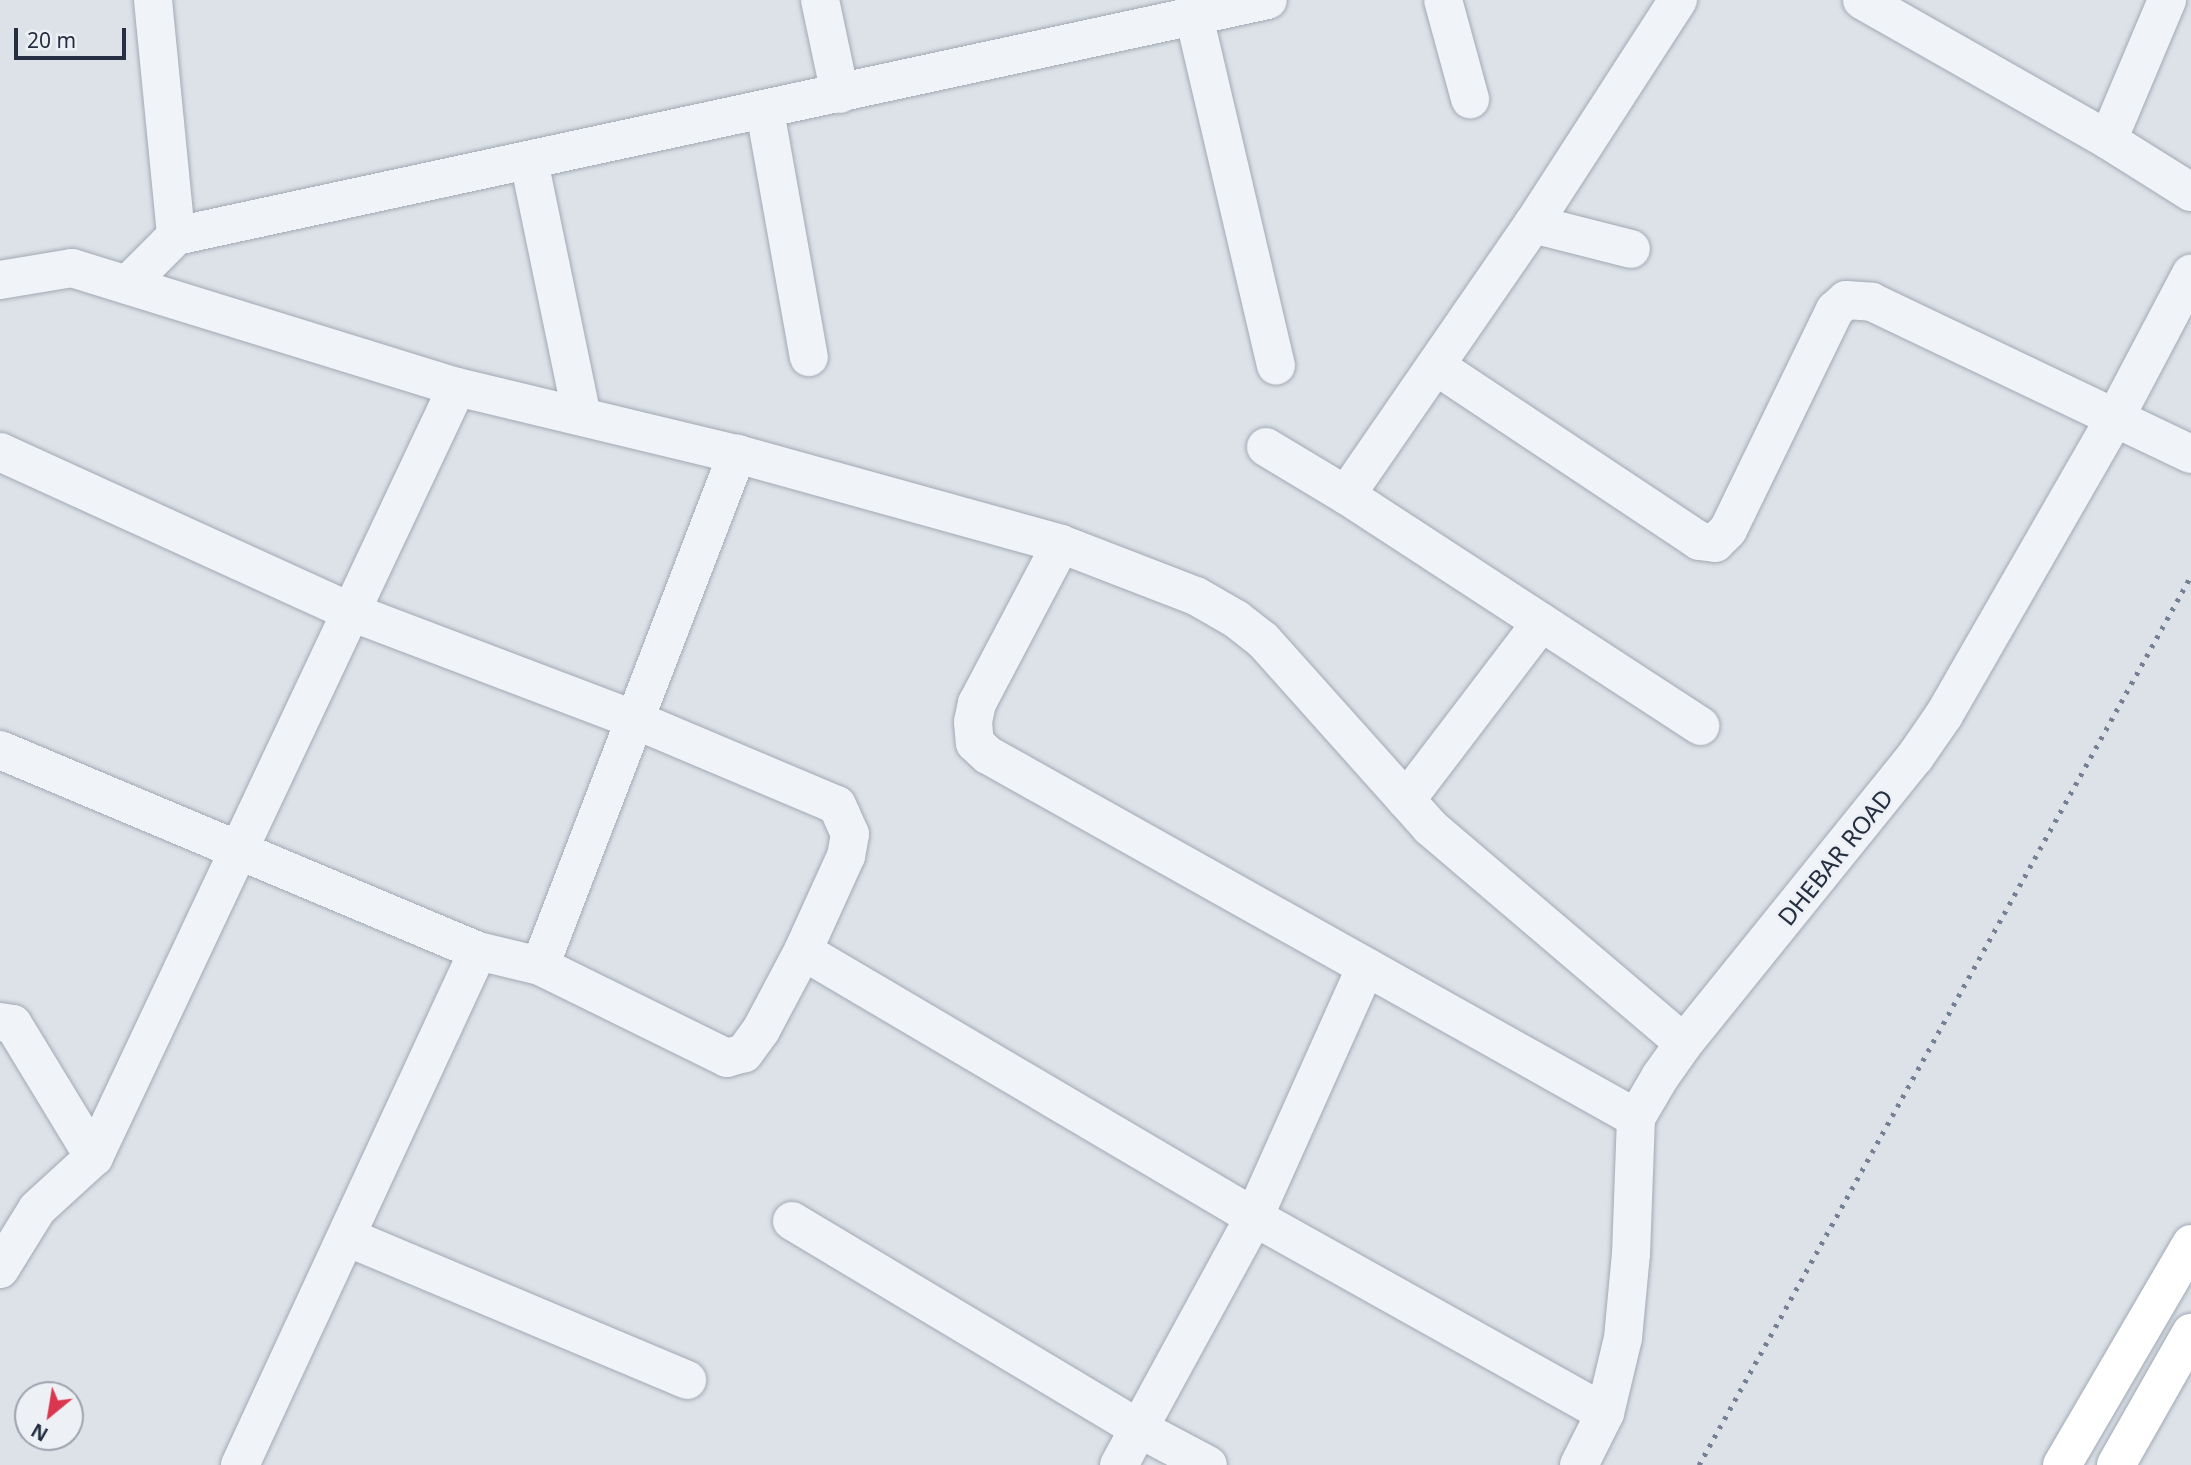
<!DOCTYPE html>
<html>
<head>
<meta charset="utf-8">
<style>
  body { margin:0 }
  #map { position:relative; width:2191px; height:1465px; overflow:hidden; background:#dde2e9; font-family:"Noto Sans",sans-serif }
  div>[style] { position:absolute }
  .roads { filter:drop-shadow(0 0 2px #a2a9b3) drop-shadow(0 0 2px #a2a9b3) }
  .minor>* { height:38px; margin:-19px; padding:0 19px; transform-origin:19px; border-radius:19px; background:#f0f3f7 }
  .major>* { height:38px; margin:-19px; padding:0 19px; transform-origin:19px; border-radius:19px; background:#fff }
  .rail>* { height:5px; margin-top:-2.5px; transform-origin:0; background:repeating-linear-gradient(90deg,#758094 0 3.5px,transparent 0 10.5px) }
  span { translate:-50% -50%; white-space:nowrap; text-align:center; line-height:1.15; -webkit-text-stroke:5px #edf1f6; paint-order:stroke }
  .street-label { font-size:24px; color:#252f41 }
  .north { position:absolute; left:14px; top:1381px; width:70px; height:70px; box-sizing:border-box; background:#edf1f6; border:2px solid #9da3ae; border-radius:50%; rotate:210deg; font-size:19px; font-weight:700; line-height:28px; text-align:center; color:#252f41 }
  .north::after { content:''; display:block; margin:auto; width:24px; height:32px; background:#da364d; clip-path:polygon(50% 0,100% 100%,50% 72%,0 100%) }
  .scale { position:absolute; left:14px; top:28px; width:112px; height:32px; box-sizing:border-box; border:4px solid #252f41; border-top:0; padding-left:9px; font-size:21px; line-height:24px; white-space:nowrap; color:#252f41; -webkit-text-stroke:5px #edf1f6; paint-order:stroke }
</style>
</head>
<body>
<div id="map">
  <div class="roads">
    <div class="minor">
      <i style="left:153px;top:0;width:237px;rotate:84.4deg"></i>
      <i style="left:820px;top:0;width:96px;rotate:78deg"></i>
      <i style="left:1443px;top:0;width:103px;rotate:74.7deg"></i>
      <i style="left:1862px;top:0;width:283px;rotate:29.6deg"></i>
      <i style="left:2108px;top:140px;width:98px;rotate:32.1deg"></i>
      <i style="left:1194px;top:16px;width:359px;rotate:76.8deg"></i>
      <i style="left:765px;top:111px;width:250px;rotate:79.9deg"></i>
      <i style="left:2108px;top:140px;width:152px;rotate:-67.1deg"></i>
      <i style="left:529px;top:161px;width:260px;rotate:78.3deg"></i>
      <i style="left:1533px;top:224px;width:101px;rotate:14.3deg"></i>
      <i style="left:0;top:280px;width:73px;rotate:-9.5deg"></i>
      <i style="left:72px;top:268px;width:403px;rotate:17.2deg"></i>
      <i style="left:457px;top:387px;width:288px;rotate:13.5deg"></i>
      <i style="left:737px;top:454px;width:336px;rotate:15.5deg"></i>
      <i style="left:1061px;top:544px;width:145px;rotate:21.1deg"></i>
      <i style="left:1196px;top:596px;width:46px;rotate:29.9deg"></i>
      <i style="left:1236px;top:619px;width:34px;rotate:38deg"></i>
      <i style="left:1263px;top:640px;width:251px;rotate:48.2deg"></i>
      <i style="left:1430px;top:827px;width:333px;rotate:40.4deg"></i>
      <i style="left:127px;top:285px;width:69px;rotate:-45deg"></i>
      <i style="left:176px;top:236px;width:1117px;rotate:-12.2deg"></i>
      <i style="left:1436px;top:366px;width:316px;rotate:33.6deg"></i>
      <i style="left:1699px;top:541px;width:16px;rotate:7deg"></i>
      <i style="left:1715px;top:543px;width:18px;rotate:-45deg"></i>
      <i style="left:1728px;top:530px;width:245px;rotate:-64.1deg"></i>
      <i style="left:1835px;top:310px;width:15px;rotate:-42deg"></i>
      <i style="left:1846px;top:300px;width:26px;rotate:4deg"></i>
      <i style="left:1872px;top:302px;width:353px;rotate:25.5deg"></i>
      <i style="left:1266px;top:447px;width:93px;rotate:31deg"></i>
      <i style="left:1346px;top:495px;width:423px;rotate:33.1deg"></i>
      <i style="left:0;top:452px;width:386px;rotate:24.5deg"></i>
      <i style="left:351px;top:612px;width:302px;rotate:20.8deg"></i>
      <i style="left:633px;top:719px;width:221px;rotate:22.9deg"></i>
      <i style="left:837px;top:805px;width:32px;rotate:66deg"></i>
      <i style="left:850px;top:834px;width:22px;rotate:100deg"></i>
      <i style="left:846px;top:856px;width:104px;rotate:114.4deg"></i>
      <i style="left:803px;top:951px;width:89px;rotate:118deg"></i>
      <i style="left:761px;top:1030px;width:29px;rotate:126deg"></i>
      <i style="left:744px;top:1053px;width:18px;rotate:164deg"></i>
      <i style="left:727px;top:1058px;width:208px;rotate:-153.8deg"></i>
      <i style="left:540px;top:966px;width:64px;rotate:-166.4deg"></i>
      <i style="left:478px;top:951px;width:519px;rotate:-157.19deg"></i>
      <i style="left:1346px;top:495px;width:329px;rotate:-55.4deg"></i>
      <i style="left:1533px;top:224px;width:267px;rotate:-57.1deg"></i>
      <i style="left:1061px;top:544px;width:180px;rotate:117.8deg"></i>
      <i style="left:977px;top:703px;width:19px;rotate:102deg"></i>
      <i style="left:973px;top:722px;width:21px;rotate:85deg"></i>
      <i style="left:975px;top:743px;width:18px;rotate:43deg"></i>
      <i style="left:988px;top:755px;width:743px;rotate:29.26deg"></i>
      <i style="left:1406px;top:800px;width:223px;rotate:-52.7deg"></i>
      <i style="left:803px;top:951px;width:524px;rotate:30.53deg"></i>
      <i style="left:1254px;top:1217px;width:402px;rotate:29.2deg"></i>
      <i style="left:540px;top:966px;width:549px;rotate:-68.95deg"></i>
      <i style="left:0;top:1022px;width:13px;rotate:9deg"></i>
      <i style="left:13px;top:1024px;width:156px;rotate:58.7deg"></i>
      <i style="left:792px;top:1221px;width:403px;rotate:30.9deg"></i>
      <i style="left:1138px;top:1428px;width:79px;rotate:27.9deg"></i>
      <i style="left:347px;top:1237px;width:369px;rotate:22.8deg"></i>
      <i style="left:0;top:1269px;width:70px;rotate:-58.3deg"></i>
      <i style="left:37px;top:1209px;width:77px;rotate:-42.4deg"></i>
      <i style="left:94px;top:1157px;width:851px;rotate:-64.76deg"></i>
      <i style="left:240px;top:1465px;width:566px;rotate:-65.15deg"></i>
      <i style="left:1119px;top:1465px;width:282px;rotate:-61.4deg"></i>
      <i style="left:1254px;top:1217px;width:274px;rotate:-65.9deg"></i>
      <i style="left:1579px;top:1465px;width:58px;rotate:-63.4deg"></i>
      <i style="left:1605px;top:1413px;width:77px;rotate:-76.5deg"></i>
      <i style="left:1623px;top:1338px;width:84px;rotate:-84.6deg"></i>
      <i style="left:1631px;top:1254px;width:136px;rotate:-87.9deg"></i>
      <i style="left:1636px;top:1118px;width:48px;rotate:-59.7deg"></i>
      <i style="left:1660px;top:1077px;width:42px;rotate:-54.8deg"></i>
      <i style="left:1684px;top:1043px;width:368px;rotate:-51.1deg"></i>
      <i style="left:1915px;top:757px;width:51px;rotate:-55.4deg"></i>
      <i style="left:1944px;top:715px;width:345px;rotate:-60.1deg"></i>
      <i style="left:2116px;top:416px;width:161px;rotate:-62.2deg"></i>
    </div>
    <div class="major">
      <i style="left:2062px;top:1465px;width:256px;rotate:-59.7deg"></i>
      <i style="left:2116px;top:1465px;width:152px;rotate:-60.4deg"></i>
    </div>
  </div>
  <div class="rail">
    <i style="left:1699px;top:1465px;width:1016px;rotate:-61.04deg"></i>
  </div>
  <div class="street-label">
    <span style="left:1835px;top:857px;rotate:-51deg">DHEBAR ROAD</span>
  </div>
  <div class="north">N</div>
  <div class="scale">20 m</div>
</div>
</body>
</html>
